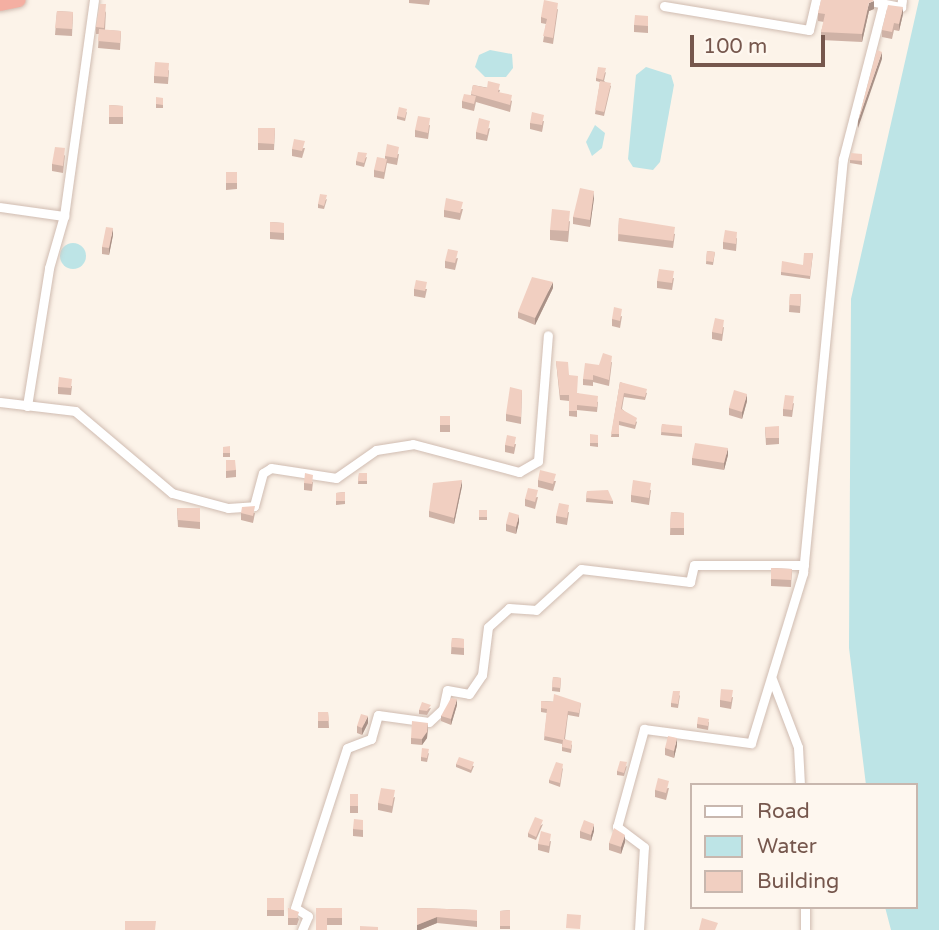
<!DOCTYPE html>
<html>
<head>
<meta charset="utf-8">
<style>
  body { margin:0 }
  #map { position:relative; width:939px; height:930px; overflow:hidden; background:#fcf3e9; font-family:"Varela Round",sans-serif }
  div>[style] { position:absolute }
  .water>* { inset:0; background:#bde4e6 }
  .round { border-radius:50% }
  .roads { filter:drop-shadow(0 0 2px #d0bcb1) drop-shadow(0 0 2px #d0bcb1) }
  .minor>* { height:9px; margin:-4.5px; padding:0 4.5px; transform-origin:4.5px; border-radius:4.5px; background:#fff }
  .highway>* { height:14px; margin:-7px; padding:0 7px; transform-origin:7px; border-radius:7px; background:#f4afa2 }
  .wall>* { inset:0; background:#cfb2a6 }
  .shaded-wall>* { inset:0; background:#a99187 }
  .building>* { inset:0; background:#f1cfc1 }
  span { translate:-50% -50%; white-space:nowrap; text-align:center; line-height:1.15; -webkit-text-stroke:6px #fef7ef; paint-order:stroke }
  .legend { position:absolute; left:690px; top:783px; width:228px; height:126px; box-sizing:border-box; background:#fef7ef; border:2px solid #c8b7ae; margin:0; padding:9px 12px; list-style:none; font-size:21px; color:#76574d }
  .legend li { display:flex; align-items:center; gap:14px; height:35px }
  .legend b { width:35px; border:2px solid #c8b7ae }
  .scale { position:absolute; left:690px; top:35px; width:135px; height:32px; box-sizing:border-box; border:4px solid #76574d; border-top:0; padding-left:9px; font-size:21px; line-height:24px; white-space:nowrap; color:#76574d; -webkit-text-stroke:5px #fef7ef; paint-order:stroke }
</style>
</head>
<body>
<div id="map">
  <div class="water">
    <i style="clip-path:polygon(919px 0,939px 0,939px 930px,891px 930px,885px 907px,916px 907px,916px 785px,866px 785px,849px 648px,851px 299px)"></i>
    <i style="clip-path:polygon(490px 50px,512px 54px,513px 68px,506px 77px,485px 77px,475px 67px,479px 55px)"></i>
    <i style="clip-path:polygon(646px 67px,671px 75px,674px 85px,660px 162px,653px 170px,633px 167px,628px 159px,636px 75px)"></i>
    <i style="clip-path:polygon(595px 125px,605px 133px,602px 148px,592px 156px,586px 142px)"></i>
    <i class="round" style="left:60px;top:243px;width:26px;height:26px"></i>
  </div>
  <div class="roads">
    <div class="minor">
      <i style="left:865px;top:0;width:37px;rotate:11deg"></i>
      <i style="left:901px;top:7px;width:7px;rotate:-82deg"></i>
      <i style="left:664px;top:6px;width:147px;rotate:9.4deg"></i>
      <i style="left:809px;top:30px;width:31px;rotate:-77deg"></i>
      <i style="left:0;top:207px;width:65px;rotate:8deg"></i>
      <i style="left:0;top:402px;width:76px;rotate:6.8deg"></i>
      <i style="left:75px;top:411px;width:127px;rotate:40.2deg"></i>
      <i style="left:172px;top:493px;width:58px;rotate:15deg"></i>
      <i style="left:228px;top:508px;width:26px;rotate:-4deg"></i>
      <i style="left:254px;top:506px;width:34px;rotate:-75deg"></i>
      <i style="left:263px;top:473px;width:9px;rotate:-32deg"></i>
      <i style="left:271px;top:468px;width:66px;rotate:8.7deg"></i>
      <i style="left:336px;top:478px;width:49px;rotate:-35deg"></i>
      <i style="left:376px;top:450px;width:37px;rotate:-9deg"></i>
      <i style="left:413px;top:444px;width:110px;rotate:14.8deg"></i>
      <i style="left:519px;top:472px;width:22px;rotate:-30deg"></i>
      <i style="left:538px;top:461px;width:126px;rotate:-85.5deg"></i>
      <i style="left:27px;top:406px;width:140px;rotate:-80.9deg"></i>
      <i style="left:49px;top:268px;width:54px;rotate:-73.9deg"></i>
      <i style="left:64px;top:216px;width:218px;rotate:-82.1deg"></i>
      <i style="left:772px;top:679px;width:73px;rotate:69.1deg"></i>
      <i style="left:798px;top:747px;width:38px;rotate:87deg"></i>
      <i style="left:302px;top:930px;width:15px;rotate:-67deg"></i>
      <i style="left:308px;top:916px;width:15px;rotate:-148deg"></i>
      <i style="left:295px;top:908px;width:168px;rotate:-72deg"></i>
      <i style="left:347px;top:748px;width:26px;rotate:-21deg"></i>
      <i style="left:371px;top:739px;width:25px;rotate:-74deg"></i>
      <i style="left:378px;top:715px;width:51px;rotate:7.8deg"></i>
      <i style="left:429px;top:722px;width:19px;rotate:-43deg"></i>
      <i style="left:443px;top:709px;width:19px;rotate:-78deg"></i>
      <i style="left:447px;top:690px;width:22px;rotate:10deg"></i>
      <i style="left:469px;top:694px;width:23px;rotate:-56deg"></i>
      <i style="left:482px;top:675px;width:48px;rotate:-82.9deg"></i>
      <i style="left:488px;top:627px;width:28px;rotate:-42deg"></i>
      <i style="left:509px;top:608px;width:27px;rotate:4deg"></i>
      <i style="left:536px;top:610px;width:61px;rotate:-42.3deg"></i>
      <i style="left:581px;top:569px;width:110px;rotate:6.8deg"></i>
      <i style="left:690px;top:582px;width:17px;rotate:-77deg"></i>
      <i style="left:694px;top:565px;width:110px"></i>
      <i style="left:639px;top:930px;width:83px;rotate:-86.6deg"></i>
      <i style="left:644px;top:847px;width:34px;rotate:-143deg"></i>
      <i style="left:617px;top:827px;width:102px;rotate:-74.6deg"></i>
      <i style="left:644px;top:729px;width:108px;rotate:7.5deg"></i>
      <i style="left:751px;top:743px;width:178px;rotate:-73deg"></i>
      <i style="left:803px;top:573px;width:416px;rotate:-84.5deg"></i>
      <i style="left:843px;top:159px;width:160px;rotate:-75.5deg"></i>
      <i style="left:805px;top:930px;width:23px;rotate:-90deg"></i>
    </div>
    <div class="highway">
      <i style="left:0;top:4px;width:19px;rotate:-12deg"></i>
    </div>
  </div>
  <div class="wall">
    <i style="clip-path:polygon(409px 0,430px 0,429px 5px,409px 3px)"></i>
    <i style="clip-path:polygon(558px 9px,553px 44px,543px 42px,546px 24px,541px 23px,541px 17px)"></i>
    <i style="clip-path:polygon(874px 9px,869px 11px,862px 42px,821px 40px,821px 32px,824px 22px,818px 21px,818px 13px)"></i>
    <i style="clip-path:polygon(57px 11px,73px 12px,72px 36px,55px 35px)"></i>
    <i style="clip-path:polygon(106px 11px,105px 30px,121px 31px,120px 50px,98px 48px,99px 34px,96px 34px,96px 27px)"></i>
    <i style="clip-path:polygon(903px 14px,899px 31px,894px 30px,892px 39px,882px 37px,882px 30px)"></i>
    <i style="clip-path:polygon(648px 23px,648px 33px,634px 32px,634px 25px)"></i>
    <i style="clip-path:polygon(169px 70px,168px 84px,154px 83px,154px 76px)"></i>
    <i style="clip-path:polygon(606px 72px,604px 81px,611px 86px,604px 116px,595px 114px,600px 82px,596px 81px,596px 78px)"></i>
    <i style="clip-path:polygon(473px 85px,500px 90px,499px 93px,512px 101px,510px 112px,476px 102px,474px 111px,462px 108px,462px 101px,471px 95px)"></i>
    <i style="clip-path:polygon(163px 98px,163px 108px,156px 108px,156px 104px)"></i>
    <i style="clip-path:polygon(109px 105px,123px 106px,123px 124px,109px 124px)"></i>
    <i style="clip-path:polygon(407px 112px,405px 121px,397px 119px,397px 116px)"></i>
    <i style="clip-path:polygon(544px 121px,542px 132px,530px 129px,530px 123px)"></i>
    <i style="clip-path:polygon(430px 125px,428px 139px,415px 137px,415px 130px)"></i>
    <i style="clip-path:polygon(258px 128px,275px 128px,274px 150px,258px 150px)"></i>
    <i style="clip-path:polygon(490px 128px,487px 141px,476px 139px,476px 132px)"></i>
    <i style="clip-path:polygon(305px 148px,302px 158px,292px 156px,292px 149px)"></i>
    <i style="clip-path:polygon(399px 154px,397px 165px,387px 163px,384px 179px,374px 177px,374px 170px,385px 159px,385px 156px)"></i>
    <i style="clip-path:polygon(862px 154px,862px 165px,850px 163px,850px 160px)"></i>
    <i style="clip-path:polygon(65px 155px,63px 173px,52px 171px,52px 164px)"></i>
    <i style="clip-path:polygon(367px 157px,364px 167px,356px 165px,356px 161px)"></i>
    <i style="clip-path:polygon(226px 172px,237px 172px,237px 189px,226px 190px)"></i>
    <i style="clip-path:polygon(594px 198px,590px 227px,573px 224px,573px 217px)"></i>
    <i style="clip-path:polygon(327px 199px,324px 209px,318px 208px,318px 204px)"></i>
    <i style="clip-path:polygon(463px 209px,460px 220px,444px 217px,444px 210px)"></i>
    <i style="clip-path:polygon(619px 218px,675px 234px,673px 248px,618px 241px)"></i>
    <i style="clip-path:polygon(570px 221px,568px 242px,550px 240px,550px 230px)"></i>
    <i style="clip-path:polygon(270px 222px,284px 223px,284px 240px,270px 239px)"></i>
    <i style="clip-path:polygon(113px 235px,109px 255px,102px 254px,102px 247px)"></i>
    <i style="clip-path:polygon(737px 238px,736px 251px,723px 249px,723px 242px)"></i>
    <i style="clip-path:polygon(707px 251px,715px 252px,713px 265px,706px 264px)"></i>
    <i style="clip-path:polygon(813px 253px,810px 279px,781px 275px,781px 272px,803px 265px)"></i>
    <i style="clip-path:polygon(458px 258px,455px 270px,445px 268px,445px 261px)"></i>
    <i style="clip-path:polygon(674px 278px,672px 290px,657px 288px,657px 281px)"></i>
    <i style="clip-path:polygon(553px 288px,535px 325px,518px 318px,518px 312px)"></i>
    <i style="clip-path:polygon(414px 289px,427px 289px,425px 298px,414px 296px)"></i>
    <i style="clip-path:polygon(790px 294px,801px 294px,800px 313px,789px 312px)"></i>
    <i style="clip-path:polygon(622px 316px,620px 328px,612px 326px,612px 319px)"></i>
    <i style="clip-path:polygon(724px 327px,722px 341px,712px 339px,712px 332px)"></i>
    <i style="clip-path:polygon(556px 361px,569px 375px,577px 393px,598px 402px,597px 412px,577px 410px,577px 417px,569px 416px,569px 401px,560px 400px)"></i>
    <i style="clip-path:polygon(612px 362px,609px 386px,593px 382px,593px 386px,583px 385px,583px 379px,599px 365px)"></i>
    <i style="clip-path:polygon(620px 382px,647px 393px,645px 400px,624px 397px,622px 409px,637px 422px,635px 429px,619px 425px,619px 437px,611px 437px)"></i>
    <i style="clip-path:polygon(72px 386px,71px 395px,58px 394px,58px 387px)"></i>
    <i style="clip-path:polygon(522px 390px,521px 424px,506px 421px,506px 414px)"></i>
    <i style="clip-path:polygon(747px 401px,742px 419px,729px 415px,729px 408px)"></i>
    <i style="clip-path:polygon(794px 403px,792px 417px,783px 416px,783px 409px)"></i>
    <i style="clip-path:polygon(440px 416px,450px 416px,450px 432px,440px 432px)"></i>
    <i style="clip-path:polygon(662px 424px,682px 429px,682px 437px,661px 435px)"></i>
    <i style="clip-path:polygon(765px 427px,779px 438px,779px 444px,766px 445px)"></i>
    <i style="clip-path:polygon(598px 435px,598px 447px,590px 446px,590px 443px)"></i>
    <i style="clip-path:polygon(516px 444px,514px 454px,505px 452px,505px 445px)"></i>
    <i style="clip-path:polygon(223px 447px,230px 453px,230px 457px,223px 457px)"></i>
    <i style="clip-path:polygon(728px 455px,724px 470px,692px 465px,692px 458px)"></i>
    <i style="clip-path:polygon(226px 460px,236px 470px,236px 477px,226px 478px)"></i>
    <i style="clip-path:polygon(359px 473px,367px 473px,367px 484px,358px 484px)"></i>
    <i style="clip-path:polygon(538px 480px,556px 481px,553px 491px,538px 487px)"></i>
    <i style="clip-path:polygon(313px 482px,312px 491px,304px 490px,304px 483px)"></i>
    <i style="clip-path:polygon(462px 486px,454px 524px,429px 517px,429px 511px)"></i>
    <i style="clip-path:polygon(651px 490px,649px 505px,631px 502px,631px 495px)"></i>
    <i style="clip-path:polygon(587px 491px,613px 501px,613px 504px,586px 502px)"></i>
    <i style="clip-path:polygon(345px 492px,345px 504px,336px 505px,336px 493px)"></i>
    <i style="clip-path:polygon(538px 497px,535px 509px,525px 506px,525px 499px)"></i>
    <i style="clip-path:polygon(177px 508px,200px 508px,200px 529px,178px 527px)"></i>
    <i style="clip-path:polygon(479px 510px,487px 510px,487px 520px,479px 520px)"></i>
    <i style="clip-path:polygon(569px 512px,567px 525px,556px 523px,556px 516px)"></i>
    <i style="clip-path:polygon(671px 512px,684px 513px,684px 535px,670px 535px)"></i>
    <i style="clip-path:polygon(241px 513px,255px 513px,253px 523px,241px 520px)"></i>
    <i style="clip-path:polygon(519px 522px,516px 534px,506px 531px,506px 524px)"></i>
    <i style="clip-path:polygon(771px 568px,792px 569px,791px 587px,771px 586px)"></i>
    <i style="clip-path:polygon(452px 638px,464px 639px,464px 655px,451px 654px)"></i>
    <i style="clip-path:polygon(553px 677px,561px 678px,560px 692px,552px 691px)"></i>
    <i style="clip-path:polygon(680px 695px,678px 708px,671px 707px,671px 703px)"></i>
    <i style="clip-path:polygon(733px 697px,731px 709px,720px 707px,720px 700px)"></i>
    <i style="clip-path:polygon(541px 701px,581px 703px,579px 717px,568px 715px,565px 739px,572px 745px,571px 753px,562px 751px,562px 744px,544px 740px,547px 713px,541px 712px)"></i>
    <i style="clip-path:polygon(457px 705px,451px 725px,441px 721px,441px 716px)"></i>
    <i style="clip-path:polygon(431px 708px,427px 715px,419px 714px,419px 710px)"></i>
    <i style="clip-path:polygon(318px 712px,328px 712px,329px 728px,318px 728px)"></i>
    <i style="clip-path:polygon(709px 722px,708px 730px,697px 728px,697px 724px)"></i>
    <i style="clip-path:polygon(368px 723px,362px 735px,357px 733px,357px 726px)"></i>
    <i style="clip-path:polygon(428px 729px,427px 738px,422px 745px,411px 744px,411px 738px)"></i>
    <i style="clip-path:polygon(677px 745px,674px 758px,665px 755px,665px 748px)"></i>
    <i style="clip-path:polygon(429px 753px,427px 762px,421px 761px,421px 757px)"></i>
    <i style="clip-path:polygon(456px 764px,474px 766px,471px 773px,456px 767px)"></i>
    <i style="clip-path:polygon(627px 766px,624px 776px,617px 775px,617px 771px)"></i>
    <i style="clip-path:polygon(563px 768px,560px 787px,549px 783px,549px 780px)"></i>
    <i style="clip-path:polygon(669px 788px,666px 800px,655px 797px,655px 790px)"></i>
    <i style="clip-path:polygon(350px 794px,358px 794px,358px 813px,350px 813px)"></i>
    <i style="clip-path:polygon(395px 797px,392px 813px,378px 810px,378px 803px)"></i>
    <i style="clip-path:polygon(363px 820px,363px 837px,353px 836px,353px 829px)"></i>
    <i style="clip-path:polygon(543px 824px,536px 840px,528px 837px,528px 833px)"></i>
    <i style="clip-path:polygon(580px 831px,594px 831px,591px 841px,580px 838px)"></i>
    <i style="clip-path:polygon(551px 841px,549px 853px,538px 850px,538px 844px)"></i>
    <i style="clip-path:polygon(625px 842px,621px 854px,609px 850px,609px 843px)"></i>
    <i style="clip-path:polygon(267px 898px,284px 898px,284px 916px,267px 916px)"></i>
    <i style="clip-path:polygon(288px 908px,299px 919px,297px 925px,288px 925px)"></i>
    <i style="clip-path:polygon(316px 908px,342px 908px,342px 925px,327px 925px)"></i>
    <i style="clip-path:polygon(417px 908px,477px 910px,477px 927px,437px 923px,420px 930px,417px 930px)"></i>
    <i style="clip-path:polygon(510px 910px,510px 929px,500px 929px,500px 911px)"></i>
  </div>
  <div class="shaded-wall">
    <i style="clip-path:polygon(874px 1px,874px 9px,869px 11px,862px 42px,862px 34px,869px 3px)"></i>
    <i style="clip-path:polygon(903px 7px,903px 14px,899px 31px,899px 24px)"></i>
    <i style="clip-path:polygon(882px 52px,882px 59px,858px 128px,858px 121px)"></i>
    <i style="clip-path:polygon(594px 191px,594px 198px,590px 227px,590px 220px)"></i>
    <i style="clip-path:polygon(113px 228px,113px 235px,109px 255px,109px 248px)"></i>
    <i style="clip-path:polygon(553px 282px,553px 288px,535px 325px,535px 318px)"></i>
    <i style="clip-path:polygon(747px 394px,747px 401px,742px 419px,742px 412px)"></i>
    <i style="clip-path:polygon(728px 448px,728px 455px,724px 470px,724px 463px)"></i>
    <i style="clip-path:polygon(462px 480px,462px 486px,454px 524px,454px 518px)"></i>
    <i style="clip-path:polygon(519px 515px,519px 522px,516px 534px,516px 527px)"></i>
    <i style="clip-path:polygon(457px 699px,457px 705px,451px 725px,451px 719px)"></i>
    <i style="clip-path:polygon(368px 716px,368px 723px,362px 735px,362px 728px)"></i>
    <i style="clip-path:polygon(428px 723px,427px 738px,422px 745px,422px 739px)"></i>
    <i style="clip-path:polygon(677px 738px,677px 745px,674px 758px,674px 751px)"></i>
    <i style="clip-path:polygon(594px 824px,594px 831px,591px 841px,591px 835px)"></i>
    <i style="clip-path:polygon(625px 835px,625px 842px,621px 854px,621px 847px)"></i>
    <i style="clip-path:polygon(437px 917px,437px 923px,420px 930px,417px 930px,417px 925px)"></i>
  </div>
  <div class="building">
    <i style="clip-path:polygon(544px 0,558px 3px,553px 38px,543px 36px,547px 19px,541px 17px)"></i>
    <i style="clip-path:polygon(821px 0,873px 0,874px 1px,869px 3px,862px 34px,821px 32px,825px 14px,818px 13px)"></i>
    <i style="clip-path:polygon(100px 4px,106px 4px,104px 28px,96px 27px)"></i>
    <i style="clip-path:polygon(888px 5px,903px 7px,899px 24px,894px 23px,892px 32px,882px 30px)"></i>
    <i style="clip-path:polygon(57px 11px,73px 12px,72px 29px,55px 28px)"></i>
    <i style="clip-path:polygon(635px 15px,648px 16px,648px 26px,634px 25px)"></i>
    <i style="clip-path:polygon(99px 29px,121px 31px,120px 43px,98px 41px)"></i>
    <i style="clip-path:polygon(877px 50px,882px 52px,858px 121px)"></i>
    <i style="clip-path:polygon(155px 62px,169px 63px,168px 77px,154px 76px)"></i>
    <i style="clip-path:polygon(598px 67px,606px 68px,603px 80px,596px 78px)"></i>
    <i style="clip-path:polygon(488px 81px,500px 84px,498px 92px,512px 95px,510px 105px,471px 94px,473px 85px,487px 88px)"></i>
    <i style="clip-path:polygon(600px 81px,611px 83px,604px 112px,595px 110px)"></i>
    <i style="clip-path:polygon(464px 94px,476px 96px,474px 104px,462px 101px)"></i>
    <i style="clip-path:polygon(156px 97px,163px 98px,163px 105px,156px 104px)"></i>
    <i style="clip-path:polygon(109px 105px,123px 106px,123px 117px,109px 117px)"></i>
    <i style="clip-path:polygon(399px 107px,407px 109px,405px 118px,397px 116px)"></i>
    <i style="clip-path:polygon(532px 112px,544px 115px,542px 125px,530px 123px)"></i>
    <i style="clip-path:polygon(418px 116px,430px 118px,428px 133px,415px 130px)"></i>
    <i style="clip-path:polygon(479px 118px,490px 121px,487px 135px,476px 132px)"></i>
    <i style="clip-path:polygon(258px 128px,275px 128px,274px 144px,258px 143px)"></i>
    <i style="clip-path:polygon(294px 139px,305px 141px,302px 151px,292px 149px)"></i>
    <i style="clip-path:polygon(387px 144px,399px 147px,397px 158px,385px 156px)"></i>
    <i style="clip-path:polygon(55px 147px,65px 148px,63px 166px,52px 164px)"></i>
    <i style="clip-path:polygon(358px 152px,367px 153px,364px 163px,356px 161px)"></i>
    <i style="clip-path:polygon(851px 153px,862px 154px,862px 161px,850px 160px)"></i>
    <i style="clip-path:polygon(377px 157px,387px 159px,384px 172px,374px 170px)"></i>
    <i style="clip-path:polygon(226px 172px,237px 172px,237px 183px,226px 183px)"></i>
    <i style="clip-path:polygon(580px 188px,594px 191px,590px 220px,573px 217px)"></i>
    <i style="clip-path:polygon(320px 194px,327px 195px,324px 206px,318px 204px)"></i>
    <i style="clip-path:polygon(446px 198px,463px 202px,460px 213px,444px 210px)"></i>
    <i style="clip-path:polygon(552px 209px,570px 211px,568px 231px,550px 230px)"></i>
    <i style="clip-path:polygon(619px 218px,675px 227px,673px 241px,618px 234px)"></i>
    <i style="clip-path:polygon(270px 222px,284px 223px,284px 233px,270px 232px)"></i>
    <i style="clip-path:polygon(106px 227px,113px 228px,109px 248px,102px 247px)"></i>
    <i style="clip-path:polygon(725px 230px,737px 232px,736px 244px,723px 242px)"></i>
    <i style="clip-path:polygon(448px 249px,458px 251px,455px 263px,445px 261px)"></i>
    <i style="clip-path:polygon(707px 251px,715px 252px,713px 262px,706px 261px)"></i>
    <i style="clip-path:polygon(804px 253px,813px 253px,810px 276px,781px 272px,782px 261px,803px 265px)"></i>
    <i style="clip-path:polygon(659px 269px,674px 271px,672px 283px,657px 281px)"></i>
    <i style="clip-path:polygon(532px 277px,553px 282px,535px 318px,518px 312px)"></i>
    <i style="clip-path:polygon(416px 280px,427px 282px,425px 291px,414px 289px)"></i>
    <i style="clip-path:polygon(790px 294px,801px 294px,800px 306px,789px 305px)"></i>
    <i style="clip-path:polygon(614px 307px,622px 309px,620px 321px,612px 319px)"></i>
    <i style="clip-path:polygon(715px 318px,724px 320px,722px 334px,712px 332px)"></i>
    <i style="clip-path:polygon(603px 353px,612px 356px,609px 380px,593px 375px,593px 380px,583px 379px,585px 363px,599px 365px)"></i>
    <i style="clip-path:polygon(556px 361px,568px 362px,569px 375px,578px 376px,577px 393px,598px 396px,597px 407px,577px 405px,577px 411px,569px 411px,569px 395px,560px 395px)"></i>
    <i style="clip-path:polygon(59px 377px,72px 379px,71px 388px,58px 387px)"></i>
    <i style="clip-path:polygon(620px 382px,647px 389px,645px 397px,624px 393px,621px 409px,637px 418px,635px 425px,619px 421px,619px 434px,611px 434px)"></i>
    <i style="clip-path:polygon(510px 387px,522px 390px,521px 417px,506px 414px)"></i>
    <i style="clip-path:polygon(734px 390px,747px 394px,742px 412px,729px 408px)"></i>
    <i style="clip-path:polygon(785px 395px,794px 396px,792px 410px,783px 409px)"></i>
    <i style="clip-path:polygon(440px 416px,450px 416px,450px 425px,440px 425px)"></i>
    <i style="clip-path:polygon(662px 424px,682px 426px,682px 434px,661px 432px)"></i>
    <i style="clip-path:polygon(779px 426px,779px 438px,766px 438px,765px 427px)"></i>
    <i style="clip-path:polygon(590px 434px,598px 435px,598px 443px,590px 443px)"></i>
    <i style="clip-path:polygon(507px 435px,516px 437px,514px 447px,505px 445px)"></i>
    <i style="clip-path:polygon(695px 443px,728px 448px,724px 463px,692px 458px)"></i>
    <i style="clip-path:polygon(230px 446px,230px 453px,223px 453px,223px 447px)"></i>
    <i style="clip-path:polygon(226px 460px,235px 460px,236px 470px,226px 471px)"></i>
    <i style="clip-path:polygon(540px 470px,556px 474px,553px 484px,538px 480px)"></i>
    <i style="clip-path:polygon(305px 473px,313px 475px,312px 484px,304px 483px)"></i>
    <i style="clip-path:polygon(359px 473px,367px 473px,367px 481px,358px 481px)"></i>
    <i style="clip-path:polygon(462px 480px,454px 518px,429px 511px,433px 483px)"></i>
    <i style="clip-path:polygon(633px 480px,651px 483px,649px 498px,631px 495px)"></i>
    <i style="clip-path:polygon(528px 488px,538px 490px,535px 502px,525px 499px)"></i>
    <i style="clip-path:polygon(608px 490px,613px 501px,586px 498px,587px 491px)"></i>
    <i style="clip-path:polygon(345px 492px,345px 501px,336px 501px,336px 493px)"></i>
    <i style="clip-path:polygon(559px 503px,569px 505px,567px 518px,556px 516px)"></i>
    <i style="clip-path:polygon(255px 506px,253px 516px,241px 513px,242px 507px)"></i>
    <i style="clip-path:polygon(177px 508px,200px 508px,200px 522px,178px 520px)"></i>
    <i style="clip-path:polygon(479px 510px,487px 510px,487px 517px,479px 517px)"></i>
    <i style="clip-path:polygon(509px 512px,519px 515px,516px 527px,506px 524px)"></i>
    <i style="clip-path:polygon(671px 512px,684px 513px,684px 528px,670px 528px)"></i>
    <i style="clip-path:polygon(771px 568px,792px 569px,791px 580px,771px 579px)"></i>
    <i style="clip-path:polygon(452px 638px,464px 639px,464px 648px,451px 647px)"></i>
    <i style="clip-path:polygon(553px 677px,561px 678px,560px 688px,552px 687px)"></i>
    <i style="clip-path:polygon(721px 689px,733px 690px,731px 702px,720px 700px)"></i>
    <i style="clip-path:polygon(673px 691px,680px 691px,678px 704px,671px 703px)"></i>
    <i style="clip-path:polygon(554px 694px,581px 703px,579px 713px,568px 711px,564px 739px,572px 741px,571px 749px,562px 747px,563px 740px,544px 736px,547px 709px,541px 708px,541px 701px,553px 702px)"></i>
    <i style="clip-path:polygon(451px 698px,457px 699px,451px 719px,441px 716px)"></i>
    <i style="clip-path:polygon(422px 702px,431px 705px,427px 711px,419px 710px)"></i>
    <i style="clip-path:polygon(318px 712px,328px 712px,329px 721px,318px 721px)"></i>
    <i style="clip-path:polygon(361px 714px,368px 716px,362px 728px,357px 726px)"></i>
    <i style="clip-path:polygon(698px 717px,709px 719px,708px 726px,697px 724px)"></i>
    <i style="clip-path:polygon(412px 721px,428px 723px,427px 732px,422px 739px,411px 738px)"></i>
    <i style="clip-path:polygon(668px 736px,677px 738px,674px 751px,665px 748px)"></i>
    <i style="clip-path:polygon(422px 748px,429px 749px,427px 758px,421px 757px)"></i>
    <i style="clip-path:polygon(459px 757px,474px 762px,471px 770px,456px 764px)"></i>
    <i style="clip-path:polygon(620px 761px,627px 762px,624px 773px,617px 771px)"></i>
    <i style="clip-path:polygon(556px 762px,563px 764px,560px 783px,549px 780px)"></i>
    <i style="clip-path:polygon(658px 778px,669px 781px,666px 793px,655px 790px)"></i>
    <i style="clip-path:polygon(381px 788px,395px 790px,392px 806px,378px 803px)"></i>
    <i style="clip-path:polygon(350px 794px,358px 794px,358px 806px,350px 806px)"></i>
    <i style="clip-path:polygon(535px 817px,543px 820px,536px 837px,528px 833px)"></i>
    <i style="clip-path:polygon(354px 819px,363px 820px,363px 830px,353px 829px)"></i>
    <i style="clip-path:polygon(584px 820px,594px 824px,591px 835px,580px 831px)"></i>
    <i style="clip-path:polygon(614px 828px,625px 835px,621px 847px,609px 843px)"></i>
    <i style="clip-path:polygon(541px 831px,551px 834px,549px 846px,538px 844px)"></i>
    <i style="clip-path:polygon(267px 898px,284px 898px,284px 910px,267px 910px)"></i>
    <i style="clip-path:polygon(288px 908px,299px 912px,297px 918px,288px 918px)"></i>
    <i style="clip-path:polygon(316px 908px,342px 908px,342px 918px,327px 918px,327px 930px,311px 930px,316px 930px)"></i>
    <i style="clip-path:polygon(417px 908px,477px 910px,477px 921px,437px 917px,417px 925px)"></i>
    <i style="clip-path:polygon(510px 910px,510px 926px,500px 926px,500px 911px)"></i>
    <i style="clip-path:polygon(567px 914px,581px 915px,580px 929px,566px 928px)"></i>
    <i style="clip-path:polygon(702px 918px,718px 923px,715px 930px,699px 930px)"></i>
    <i style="clip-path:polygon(125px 921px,156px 921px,155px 930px,125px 930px)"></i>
    <i style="clip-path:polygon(360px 926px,378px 927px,378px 930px,360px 930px)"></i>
  </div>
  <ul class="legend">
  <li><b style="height:9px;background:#fff"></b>Road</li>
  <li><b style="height:19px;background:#bde4e6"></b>Water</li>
  <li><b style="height:19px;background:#f1cfc1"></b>Building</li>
  </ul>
  <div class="scale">100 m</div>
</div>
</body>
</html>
